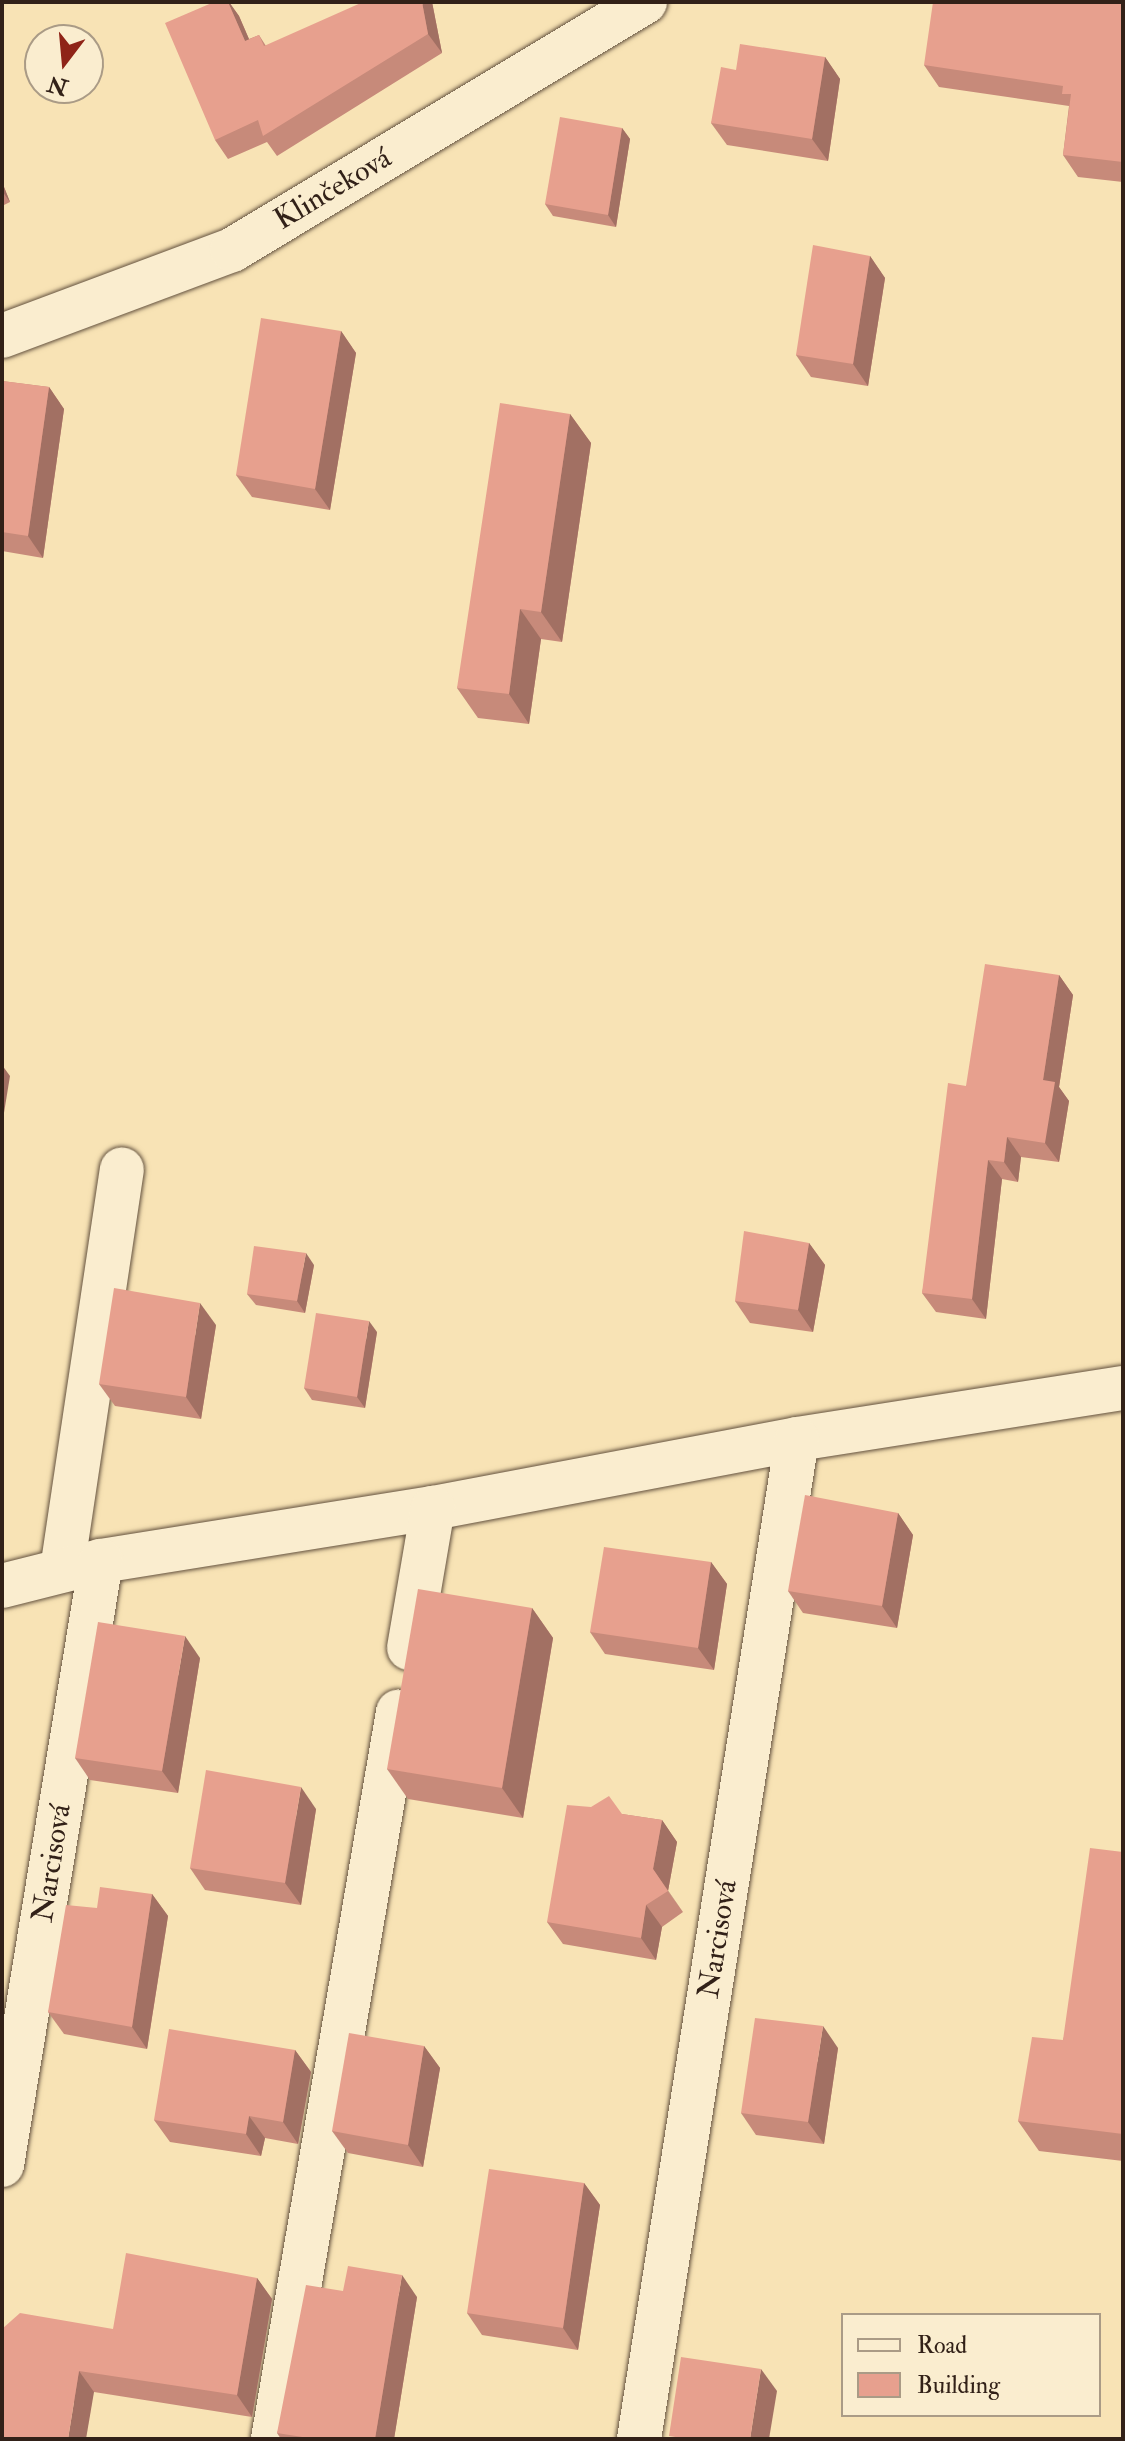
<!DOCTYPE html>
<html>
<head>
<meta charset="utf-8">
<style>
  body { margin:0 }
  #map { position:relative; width:1125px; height:2441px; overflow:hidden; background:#f8e3b5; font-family:"IM FELL Double Pica",serif }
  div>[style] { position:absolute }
  .roads { filter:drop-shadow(0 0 2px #64523f) drop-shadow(0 0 2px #64523f) }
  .street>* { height:44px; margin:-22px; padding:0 22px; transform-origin:22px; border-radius:22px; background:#faedcf }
  .wall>* { inset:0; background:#c78a7a }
  .shaded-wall>* { inset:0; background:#a27063 }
  .building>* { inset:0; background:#e7a08e }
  span { translate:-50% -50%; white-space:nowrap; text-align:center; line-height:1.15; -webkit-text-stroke:6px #faedcf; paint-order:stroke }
  .street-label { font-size:30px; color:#322118 }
  .frame { position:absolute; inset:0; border:4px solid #322118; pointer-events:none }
  .legend { position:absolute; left:841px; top:2313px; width:260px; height:104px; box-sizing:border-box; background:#faedcf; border:2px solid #aa9b86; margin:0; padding:10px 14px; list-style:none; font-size:24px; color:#322118 }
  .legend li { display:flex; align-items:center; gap:16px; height:40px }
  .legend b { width:40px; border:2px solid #aa9b86 }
  .north { position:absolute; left:24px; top:24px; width:80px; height:80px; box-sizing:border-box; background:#faedcf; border:2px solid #aa9b86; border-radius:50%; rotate:196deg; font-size:22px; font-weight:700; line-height:32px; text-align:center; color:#322118 }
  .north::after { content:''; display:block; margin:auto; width:28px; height:36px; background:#8f2418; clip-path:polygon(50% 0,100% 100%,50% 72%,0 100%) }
</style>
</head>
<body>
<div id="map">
  <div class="roads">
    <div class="street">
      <i style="left:2px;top:336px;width:246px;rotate:-20.5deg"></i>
      <i style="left:232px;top:250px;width:482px;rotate:-31deg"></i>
      <i style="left:62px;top:1570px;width:405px;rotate:-81.5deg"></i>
      <i style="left:2px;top:1586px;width:102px;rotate:-14.2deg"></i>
      <i style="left:101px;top:1561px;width:336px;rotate:-9.1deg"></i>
      <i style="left:433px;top:1508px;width:370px;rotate:-10.7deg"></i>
      <i style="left:797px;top:1439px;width:330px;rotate:-8.9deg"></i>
      <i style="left:409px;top:1648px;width:142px;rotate:-80.3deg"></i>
      <i style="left:2px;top:2165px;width:612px;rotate:-80.69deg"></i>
      <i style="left:273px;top:2439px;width:738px;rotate:-80.24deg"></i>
      <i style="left:639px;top:2439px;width:1012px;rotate:-81.02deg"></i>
    </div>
  </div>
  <div class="wall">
    <i style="clip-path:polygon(214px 2px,229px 2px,239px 16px,249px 39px,259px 35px,266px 46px,432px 2px,442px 53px,277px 156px,267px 142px,228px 159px,215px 140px)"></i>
    <i style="clip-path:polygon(1123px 2px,1123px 182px,1078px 177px,1063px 155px,1069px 106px,939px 87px,924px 65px)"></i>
    <i style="clip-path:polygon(825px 57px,840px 79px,828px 161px,727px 145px,711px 123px,736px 70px)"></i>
    <i style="clip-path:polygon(622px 128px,630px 139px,616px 227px,553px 216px,545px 204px)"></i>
    <i style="clip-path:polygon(2px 182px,10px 202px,2px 206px)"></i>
    <i style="clip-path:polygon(870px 256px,885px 278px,868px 386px,811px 377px,796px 355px)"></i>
    <i style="clip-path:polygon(341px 331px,356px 353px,330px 510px,252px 497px,236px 475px)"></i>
    <i style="clip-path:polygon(2px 381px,49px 387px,64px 409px,43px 558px,2px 551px)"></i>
    <i style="clip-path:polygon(570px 414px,591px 443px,562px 642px,541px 639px,529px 724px,478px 718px,457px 688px)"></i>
    <i style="clip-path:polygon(1059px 975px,1073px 995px,1059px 1087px,1069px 1101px,1059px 1162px,1021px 1157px,1018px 1182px,1002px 1179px,986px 1319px,936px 1312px,922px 1293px,966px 1086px)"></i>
    <i style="clip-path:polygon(809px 1243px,825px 1265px,813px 1332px,750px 1323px,735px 1301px)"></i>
    <i style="clip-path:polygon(314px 1265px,305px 1313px,256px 1305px,247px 1294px)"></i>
    <i style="clip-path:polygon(216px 1325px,201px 1419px,115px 1406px,99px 1384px)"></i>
    <i style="clip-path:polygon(377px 1332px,365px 1408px,312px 1400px,304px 1388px)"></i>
    <i style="clip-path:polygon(898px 1513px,913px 1535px,897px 1628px,803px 1613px,788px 1591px)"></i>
    <i style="clip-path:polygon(711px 1562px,727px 1584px,714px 1670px,605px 1654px,590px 1632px)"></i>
    <i style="clip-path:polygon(532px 1608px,553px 1638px,523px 1818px,408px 1799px,387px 1769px)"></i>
    <i style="clip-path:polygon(200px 1658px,178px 1793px,90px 1780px,75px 1758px)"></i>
    <i style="clip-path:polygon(316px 1809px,301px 1905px,205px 1890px,190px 1868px)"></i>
    <i style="clip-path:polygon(622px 1814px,662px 1820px,677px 1842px,668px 1891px,683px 1912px,662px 1927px,656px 1960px,563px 1944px,547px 1922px)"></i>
    <i style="clip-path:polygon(1123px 1852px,1123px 2161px,1039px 2151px,1018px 2121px,1063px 2040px)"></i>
    <i style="clip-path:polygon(152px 1894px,168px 1916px,147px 2049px,64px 2034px,48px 2012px,97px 1908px)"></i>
    <i style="clip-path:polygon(424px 2046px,440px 2068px,423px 2167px,348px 2153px,332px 2131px)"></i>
    <i style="clip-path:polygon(838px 2048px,824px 2144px,756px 2135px,741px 2113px)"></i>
    <i style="clip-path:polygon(295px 2050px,311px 2072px,298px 2144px,265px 2138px,261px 2156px,170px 2142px,154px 2120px)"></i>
    <i style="clip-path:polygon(584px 2183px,600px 2205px,578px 2350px,482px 2335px,467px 2313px)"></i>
    <i style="clip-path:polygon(257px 2278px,272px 2299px,252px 2417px,94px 2392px,2px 2439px,113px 2329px)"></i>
    <i style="clip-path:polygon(343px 2291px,417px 2297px,394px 2439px,281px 2439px,277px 2433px)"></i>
  </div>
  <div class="shaded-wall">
    <i style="clip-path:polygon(228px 2px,229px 2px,239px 16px,258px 60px,245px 41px)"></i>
    <i style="clip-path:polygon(422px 2px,432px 2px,442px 53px,428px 34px)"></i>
    <i style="clip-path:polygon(825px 57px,840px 79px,828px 161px,812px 139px)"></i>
    <i style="clip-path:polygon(622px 128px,630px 139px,616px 227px,608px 215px)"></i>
    <i style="clip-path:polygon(2px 182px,10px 202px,2px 191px)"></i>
    <i style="clip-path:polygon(870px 256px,885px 278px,868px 386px,853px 364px)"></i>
    <i style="clip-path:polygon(341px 331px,356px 353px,330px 510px,315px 489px)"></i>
    <i style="clip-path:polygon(49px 387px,64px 409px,43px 558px,28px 536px)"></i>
    <i style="clip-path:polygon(570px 414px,591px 443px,562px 642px,541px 612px)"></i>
    <i style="clip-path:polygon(520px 609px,541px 639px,529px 724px,509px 694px)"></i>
    <i style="clip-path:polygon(1059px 975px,1073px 995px,1059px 1087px,1069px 1101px,1059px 1162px,1045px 1143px,1043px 1080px)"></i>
    <i style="clip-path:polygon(2px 1065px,10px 1076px,2px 1125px)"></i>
    <i style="clip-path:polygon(1007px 1137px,1021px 1157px,1018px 1182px,1004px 1162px)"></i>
    <i style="clip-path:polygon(988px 1160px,1002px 1179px,986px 1319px,972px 1299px)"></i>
    <i style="clip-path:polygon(809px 1243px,825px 1265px,813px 1332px,798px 1310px)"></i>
    <i style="clip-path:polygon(306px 1253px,314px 1265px,305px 1313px,297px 1301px)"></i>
    <i style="clip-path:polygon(200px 1303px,216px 1325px,201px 1419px,186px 1397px)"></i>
    <i style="clip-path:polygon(369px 1321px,377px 1332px,365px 1408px,357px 1397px)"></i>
    <i style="clip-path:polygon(898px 1513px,913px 1535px,897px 1628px,882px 1606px)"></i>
    <i style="clip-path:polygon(711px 1562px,727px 1584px,714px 1670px,698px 1648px)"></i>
    <i style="clip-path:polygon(532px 1608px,553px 1638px,523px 1818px,502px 1788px)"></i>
    <i style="clip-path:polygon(185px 1636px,200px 1658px,178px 1793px,162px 1771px)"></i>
    <i style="clip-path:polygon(2px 1676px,4px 1679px,2px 1711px)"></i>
    <i style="clip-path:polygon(301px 1787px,316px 1809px,301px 1905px,285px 1883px)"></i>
    <i style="clip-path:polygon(662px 1820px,677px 1842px,668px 1891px,683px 1912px,653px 1869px)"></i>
    <i style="clip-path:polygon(152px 1894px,168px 1916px,147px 2049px,132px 2027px)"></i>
    <i style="clip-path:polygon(646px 1905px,662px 1927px,656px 1960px,641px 1938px)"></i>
    <i style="clip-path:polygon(823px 2026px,838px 2048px,824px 2144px,808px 2122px)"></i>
    <i style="clip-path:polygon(424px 2046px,440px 2068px,423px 2167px,408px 2145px)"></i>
    <i style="clip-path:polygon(295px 2050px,311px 2072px,298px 2144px,283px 2122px)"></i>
    <i style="clip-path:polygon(249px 2116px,265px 2138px,261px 2156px,246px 2134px)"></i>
    <i style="clip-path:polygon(584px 2183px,600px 2205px,578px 2350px,563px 2328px)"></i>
    <i style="clip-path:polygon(402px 2275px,417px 2297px,394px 2439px,375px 2439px)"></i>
    <i style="clip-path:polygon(257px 2278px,272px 2299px,252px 2417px,237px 2395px)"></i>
    <i style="clip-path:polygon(761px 2369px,777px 2391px,769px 2439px,750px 2439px)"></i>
    <i style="clip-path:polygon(79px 2371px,94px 2392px,86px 2439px,68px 2439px)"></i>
  </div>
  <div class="building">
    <i style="clip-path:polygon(214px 2px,228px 2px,245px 41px,259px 35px,264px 46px,363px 2px,422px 2px,428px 34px,263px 136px,258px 120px,215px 140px,165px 23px)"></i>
    <i style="clip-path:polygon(933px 2px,1123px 2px,1123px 162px,1063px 155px,1071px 94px,1062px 94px,1063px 86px,924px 65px)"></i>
    <i style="clip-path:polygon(740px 44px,825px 57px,812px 139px,711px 123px,721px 67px,736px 70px)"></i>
    <i style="clip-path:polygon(560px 117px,622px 128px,608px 215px,545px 204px)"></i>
    <i style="clip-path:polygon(813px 245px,870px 256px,853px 364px,796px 355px)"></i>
    <i style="clip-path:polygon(261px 318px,341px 331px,315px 489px,236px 475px)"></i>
    <i style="clip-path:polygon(2px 381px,49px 387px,28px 536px,2px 532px)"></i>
    <i style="clip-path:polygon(500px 403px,570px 414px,541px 612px,520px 609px,509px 694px,457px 688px)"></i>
    <i style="clip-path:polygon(985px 964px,1059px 975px,1043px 1080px,1055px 1082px,1045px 1143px,1007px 1137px,1004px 1162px,988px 1160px,972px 1299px,922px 1293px,948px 1083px,966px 1086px)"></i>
    <i style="clip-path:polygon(744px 1231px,809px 1243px,798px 1310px,735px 1301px)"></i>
    <i style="clip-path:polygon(254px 1246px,306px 1253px,297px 1301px,247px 1294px)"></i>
    <i style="clip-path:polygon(114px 1288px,200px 1303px,186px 1397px,99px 1384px)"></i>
    <i style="clip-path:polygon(316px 1313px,369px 1321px,357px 1397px,304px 1388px)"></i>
    <i style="clip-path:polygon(805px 1495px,898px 1513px,882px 1606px,788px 1591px)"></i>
    <i style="clip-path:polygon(604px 1547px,711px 1562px,698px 1648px,590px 1632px)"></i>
    <i style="clip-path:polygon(418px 1589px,532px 1608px,502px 1788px,387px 1769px)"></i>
    <i style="clip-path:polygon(98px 1622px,185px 1636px,162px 1771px,75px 1758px)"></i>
    <i style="clip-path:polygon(206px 1770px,301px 1787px,285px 1883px,190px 1868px)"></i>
    <i style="clip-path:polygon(609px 1796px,622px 1814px,662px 1820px,653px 1869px,668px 1891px,646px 1905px,641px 1938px,547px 1922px,567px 1805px,591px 1807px)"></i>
    <i style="clip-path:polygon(1090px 1848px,1123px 1852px,1123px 2134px,1018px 2121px,1032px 2037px,1063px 2040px)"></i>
    <i style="clip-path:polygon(100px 1887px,152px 1894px,132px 2027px,48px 2012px,66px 1905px,97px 1908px)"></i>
    <i style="clip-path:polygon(755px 2018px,823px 2026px,808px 2122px,741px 2113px)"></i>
    <i style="clip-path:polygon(169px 2029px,295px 2050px,283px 2122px,249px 2116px,246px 2134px,154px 2120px)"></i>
    <i style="clip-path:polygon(349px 2033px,424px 2046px,408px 2145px,332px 2131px)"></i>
    <i style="clip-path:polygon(489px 2169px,584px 2183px,563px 2328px,467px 2313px)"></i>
    <i style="clip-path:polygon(126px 2253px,257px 2278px,237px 2395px,79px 2371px,68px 2439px,2px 2439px,2px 2329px,20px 2313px,113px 2329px)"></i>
    <i style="clip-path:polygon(348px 2266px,402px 2275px,375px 2439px,315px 2439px,277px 2433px,306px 2285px,343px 2291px)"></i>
    <i style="clip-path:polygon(681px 2357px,761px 2369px,750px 2439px,688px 2439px,669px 2436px)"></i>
  </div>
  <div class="street-label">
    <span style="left:333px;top:189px;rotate:-31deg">Klinčeková</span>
    <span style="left:52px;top:1863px;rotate:-81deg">Narcisová</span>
    <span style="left:718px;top:1939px;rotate:-81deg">Narcisová</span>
  </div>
  <div class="frame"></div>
  <ul class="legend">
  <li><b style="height:10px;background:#faedcf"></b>Road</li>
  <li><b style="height:22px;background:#e7a08e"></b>Building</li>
  </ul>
  <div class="north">N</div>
</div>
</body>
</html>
